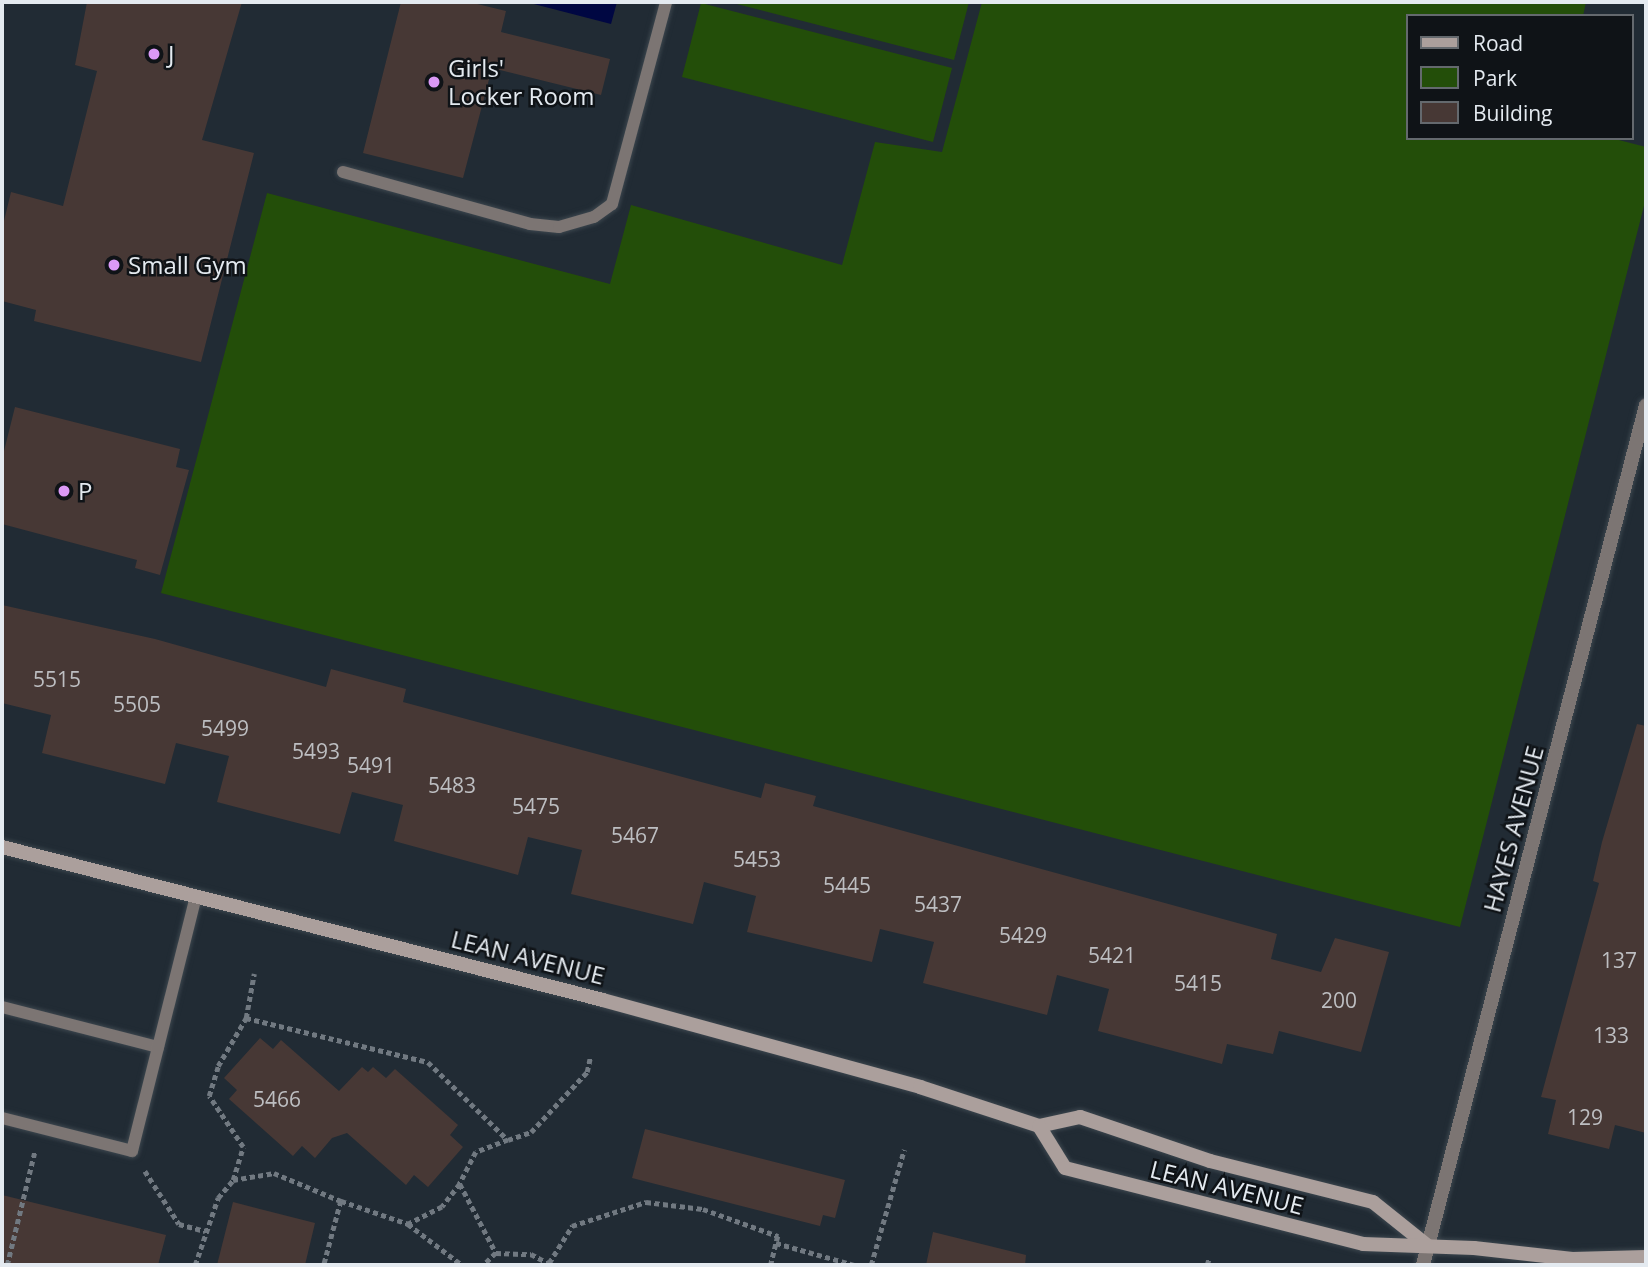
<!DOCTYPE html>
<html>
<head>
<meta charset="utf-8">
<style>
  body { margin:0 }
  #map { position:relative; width:1648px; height:1267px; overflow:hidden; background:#212b34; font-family:"Open Sans",sans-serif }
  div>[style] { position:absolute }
  .green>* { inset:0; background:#234e09 }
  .water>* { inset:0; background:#000742 }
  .building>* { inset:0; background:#473835 }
  .path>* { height:4.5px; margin-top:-2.25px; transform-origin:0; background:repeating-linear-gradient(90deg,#717981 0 5px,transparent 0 8.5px) }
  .roads { filter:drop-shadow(0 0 2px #3c464e) drop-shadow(0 0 2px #3c464e) }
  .lane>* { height:12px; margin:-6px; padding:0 6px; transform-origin:6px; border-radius:6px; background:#7c7573 }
  .street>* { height:14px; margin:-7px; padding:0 7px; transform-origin:7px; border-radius:7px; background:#7c7573 }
  .secondary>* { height:14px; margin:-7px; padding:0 7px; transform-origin:7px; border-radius:7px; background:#ab9f9c }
  .dots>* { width:19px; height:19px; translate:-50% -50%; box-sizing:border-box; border:4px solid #0f1317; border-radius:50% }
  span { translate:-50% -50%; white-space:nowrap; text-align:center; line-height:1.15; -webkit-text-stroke:5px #0f1317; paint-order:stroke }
  .number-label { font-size:21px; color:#bdbec1 }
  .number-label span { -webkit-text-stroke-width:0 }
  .poi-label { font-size:24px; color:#e4eaf0 }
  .left { translate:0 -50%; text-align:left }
  .street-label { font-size:24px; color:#e4eaf0 }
  .frame { position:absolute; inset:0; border:4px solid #e4eaf0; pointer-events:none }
  .legend { position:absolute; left:1406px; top:14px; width:228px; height:126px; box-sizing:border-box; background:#0f1317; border:2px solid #64696e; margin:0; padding:9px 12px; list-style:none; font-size:21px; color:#e4eaf0 }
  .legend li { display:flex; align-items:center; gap:14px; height:35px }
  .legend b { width:35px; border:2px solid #64696e }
</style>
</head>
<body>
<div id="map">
  <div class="green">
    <i style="clip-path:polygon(729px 2px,969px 2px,954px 60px)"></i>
    <i style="clip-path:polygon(982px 2px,1586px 2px,1583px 16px,1408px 16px,1408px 138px,1611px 138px,1646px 147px,1646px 198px,1460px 927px,161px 593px,267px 193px,610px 284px,631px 205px,842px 265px,875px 142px,942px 152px)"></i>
    <i style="clip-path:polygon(701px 3px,952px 68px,933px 142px,682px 77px)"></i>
  </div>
  <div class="water">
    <i style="clip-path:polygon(526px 2px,617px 2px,611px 24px)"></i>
  </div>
  <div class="building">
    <i style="clip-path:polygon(87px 2px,242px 2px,202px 140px,254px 153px,201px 362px,34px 321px,36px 310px,2px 301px,2px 229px,11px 192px,63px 206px,97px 71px,75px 65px)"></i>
    <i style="clip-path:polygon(401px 2px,469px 2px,506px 11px,501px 32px,610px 59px,601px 95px,492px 68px,463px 178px,363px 153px)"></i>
    <i style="clip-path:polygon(15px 407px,180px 449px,176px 467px,189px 470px,160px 575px,135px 568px,137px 560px,2px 524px,2px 459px)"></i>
    <i style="clip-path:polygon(2px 605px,155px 639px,326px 687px,331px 669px,406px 689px,403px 702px,761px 798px,765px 783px,816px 796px,813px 806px,1277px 934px,1271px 959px,1321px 972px,1335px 938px,1389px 952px,1361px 1052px,1279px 1031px,1273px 1054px,1227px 1044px,1222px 1064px,1098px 1031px,1109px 989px,1057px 975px,1047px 1015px,923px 983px,934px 942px,880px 929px,872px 962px,747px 932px,756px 896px,704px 882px,693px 924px,571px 894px,582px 850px,528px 837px,518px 875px,394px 841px,403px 805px,352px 792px,340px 834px,217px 802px,229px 756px,176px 743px,165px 784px,42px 753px,51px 715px,2px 703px)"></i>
    <i style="clip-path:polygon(1637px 724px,1646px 726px,1646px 1133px,1615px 1125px,1609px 1149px,1548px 1134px,1556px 1100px,1541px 1097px,1599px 883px,1593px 881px,1602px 842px)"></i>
    <i style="clip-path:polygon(260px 1038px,273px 1049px,281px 1040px,339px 1091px,362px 1067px,368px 1072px,373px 1067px,386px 1078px,395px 1069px,458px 1125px,450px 1135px,463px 1147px,428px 1187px,414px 1175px,406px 1185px,347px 1133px,332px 1138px,315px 1158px,302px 1146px,293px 1156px,229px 1099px,237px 1090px,224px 1078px)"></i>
    <i style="clip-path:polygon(645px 1129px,845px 1180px,835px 1218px,823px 1215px,820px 1226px,632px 1178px)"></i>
    <i style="clip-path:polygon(2px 1195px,166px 1235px,158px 1265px,2px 1265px)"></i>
    <i style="clip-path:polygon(233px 1202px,315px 1223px,305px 1265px,217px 1265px)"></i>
    <i style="clip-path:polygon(933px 1232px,1026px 1255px,1025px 1265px,926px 1265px)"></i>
  </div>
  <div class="path">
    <i style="left:246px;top:1018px;width:187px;rotate:13.6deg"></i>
    <i style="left:428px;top:1062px;width:112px;rotate:44.3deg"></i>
    <i style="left:508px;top:1140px;width:34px;rotate:159deg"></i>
    <i style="left:476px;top:1152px;width:36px;rotate:117deg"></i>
    <i style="left:460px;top:1184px;width:29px;rotate:128deg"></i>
    <i style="left:442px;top:1207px;width:38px;rotate:153deg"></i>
    <i style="left:508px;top:1140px;width:24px;rotate:-19deg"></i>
    <i style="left:531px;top:1132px;width:82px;rotate:-47deg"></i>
    <i style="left:587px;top:1072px;width:14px;rotate:-78deg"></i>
    <i style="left:145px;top:1171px;width:63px;rotate:57.3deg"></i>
    <i style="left:179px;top:1224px;width:27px;rotate:15deg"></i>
    <i style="left:233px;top:1180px;width:42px;rotate:-9.7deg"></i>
    <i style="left:274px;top:1173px;width:73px;rotate:22.7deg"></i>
    <i style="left:341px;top:1201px;width:66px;rotate:104.9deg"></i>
    <i style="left:460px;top:1184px;width:78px;rotate:62.4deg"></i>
    <i style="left:496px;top:1253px;width:17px;rotate:135deg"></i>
    <i style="left:341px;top:1201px;width:71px;rotate:18.9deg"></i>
    <i style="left:408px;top:1224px;width:68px;rotate:37.2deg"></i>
    <i style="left:776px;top:1243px;width:82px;rotate:15.6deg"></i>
    <i style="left:496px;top:1253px;width:35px;rotate:2deg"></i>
    <i style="left:531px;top:1254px;width:24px;rotate:28deg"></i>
    <i style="left:549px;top:1263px;width:44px;rotate:-58.1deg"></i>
    <i style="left:572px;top:1226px;width:78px;rotate:-18deg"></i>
    <i style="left:646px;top:1202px;width:57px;rotate:7deg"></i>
    <i style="left:703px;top:1209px;width:80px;rotate:19.8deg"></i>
    <i style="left:778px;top:1236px;width:30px;rotate:104deg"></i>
    <i style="left:7px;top:1265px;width:118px;rotate:-76.3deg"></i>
    <i style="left:195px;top:1265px;width:71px;rotate:-71.1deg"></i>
    <i style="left:218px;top:1198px;width:23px;rotate:-50deg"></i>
    <i style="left:233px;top:1180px;width:34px;rotate:-73deg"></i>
    <i style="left:243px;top:1147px;width:61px;rotate:-123.7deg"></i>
    <i style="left:209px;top:1096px;width:31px;rotate:-73deg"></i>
    <i style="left:218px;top:1066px;width:56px;rotate:-59.7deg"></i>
    <i style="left:246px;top:1018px;width:45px;rotate:-79.7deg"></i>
    <i style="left:871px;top:1265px;width:120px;rotate:-74deg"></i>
    <i style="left:1207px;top:1265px;width:7px;rotate:-74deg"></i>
  </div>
  <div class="roads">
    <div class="lane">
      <i style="left:343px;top:172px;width:194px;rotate:15.5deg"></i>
      <i style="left:530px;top:224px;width:29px;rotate:6deg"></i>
      <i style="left:559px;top:227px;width:36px;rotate:-16deg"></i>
      <i style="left:594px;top:217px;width:22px;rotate:-36deg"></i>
      <i style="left:612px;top:204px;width:209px;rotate:-75deg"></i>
      <i style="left:2px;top:1007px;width:161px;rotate:14.4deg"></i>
      <i style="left:2px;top:1118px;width:134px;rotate:14.2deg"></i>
      <i style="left:132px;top:1151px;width:262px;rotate:-75.9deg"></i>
    </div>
    <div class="street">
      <i style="left:1423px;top:1265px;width:888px;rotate:-75.46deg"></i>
    </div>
    <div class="secondary">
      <i style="left:2px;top:847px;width:620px;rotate:14.28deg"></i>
      <i style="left:603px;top:1000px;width:329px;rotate:15.3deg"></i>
      <i style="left:920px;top:1087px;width:125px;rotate:18.1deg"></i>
      <i style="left:1039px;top:1126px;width:42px;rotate:-12.4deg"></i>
      <i style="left:1080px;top:1117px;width:137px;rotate:18.7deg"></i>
      <i style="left:1210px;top:1161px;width:168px;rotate:14.1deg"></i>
      <i style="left:1373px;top:1202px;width:70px;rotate:38.7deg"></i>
      <i style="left:1039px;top:1126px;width:49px;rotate:58.2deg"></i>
      <i style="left:1065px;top:1168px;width:308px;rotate:14.3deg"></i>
      <i style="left:1363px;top:1244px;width:111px;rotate:2.1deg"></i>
      <i style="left:1474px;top:1248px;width:99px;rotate:6.4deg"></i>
      <i style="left:1572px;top:1259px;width:74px;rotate:-1.5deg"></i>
    </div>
  </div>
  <div class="dots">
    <i style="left:154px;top:54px;background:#db99f6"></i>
    <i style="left:434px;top:82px;background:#db99f6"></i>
    <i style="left:114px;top:265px;background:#db99f6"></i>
    <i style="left:64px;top:491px;background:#db99f6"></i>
  </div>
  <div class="number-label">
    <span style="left:57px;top:679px">5515</span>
    <span style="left:137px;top:704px">5505</span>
    <span style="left:225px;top:728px">5499</span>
    <span style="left:316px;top:751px">5493</span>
    <span style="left:371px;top:765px">5491</span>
    <span style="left:452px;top:785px">5483</span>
    <span style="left:536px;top:806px">5475</span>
    <span style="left:635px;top:835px">5467</span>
    <span style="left:757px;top:859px">5453</span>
    <span style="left:847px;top:885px">5445</span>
    <span style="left:938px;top:904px">5437</span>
    <span style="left:1023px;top:935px">5429</span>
    <span style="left:1112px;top:955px">5421</span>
    <span style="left:1619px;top:960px">137</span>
    <span style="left:1198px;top:983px">5415</span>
    <span style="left:1339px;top:1000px">200</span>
    <span style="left:1611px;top:1035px">133</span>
    <span style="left:277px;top:1099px">5466</span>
    <span style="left:1585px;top:1117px">129</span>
  </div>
  <div class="poi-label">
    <span class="left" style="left:168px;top:54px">J</span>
    <span class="left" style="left:448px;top:82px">Girls'<br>Locker Room</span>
    <span class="left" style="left:128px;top:265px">Small Gym</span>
    <span class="left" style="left:78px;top:491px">P</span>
  </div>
  <div class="street-label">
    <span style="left:1513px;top:829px;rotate:-75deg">HAYES AVENUE</span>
    <span style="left:528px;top:957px;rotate:14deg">LEAN AVENUE</span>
    <span style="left:1227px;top:1187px;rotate:14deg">LEAN AVENUE</span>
  </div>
  <div class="frame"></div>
  <ul class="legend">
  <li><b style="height:9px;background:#ab9f9c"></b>Road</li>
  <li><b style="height:19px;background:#234e09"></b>Park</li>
  <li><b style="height:19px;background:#473835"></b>Building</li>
  </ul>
</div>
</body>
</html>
